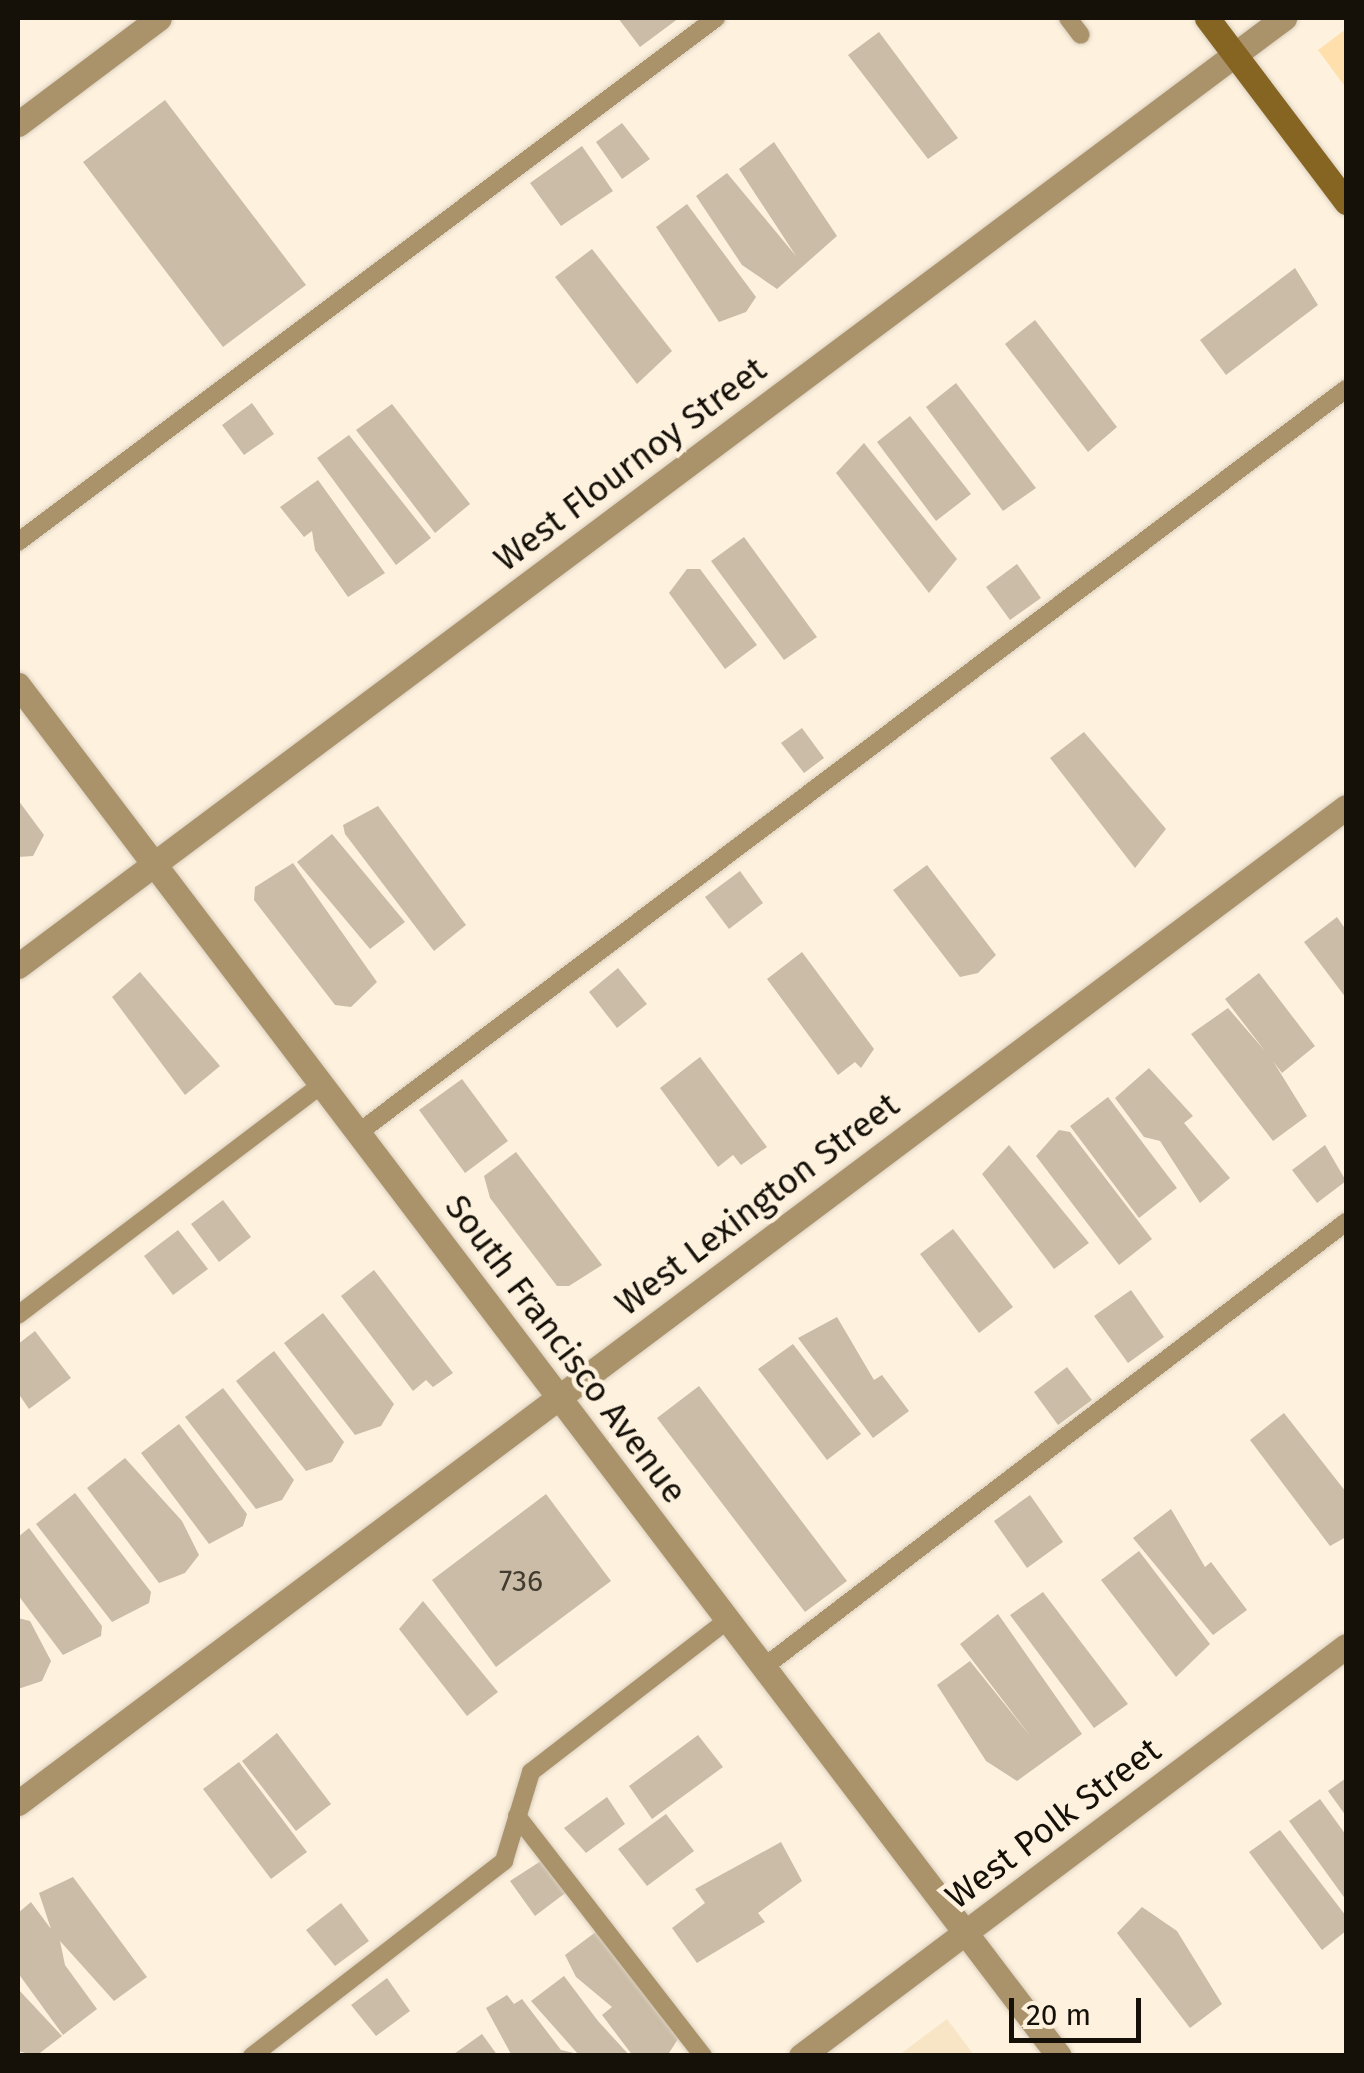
<!DOCTYPE html>
<html>
<head>
<meta charset="utf-8">
<style>
  body { margin:0 }
  #map { position:relative; width:1364px; height:2073px; overflow:hidden; background:#fef2df; font-family:"Fira Sans",sans-serif }
  div>[style] { position:absolute }
  .built>* { inset:0; background:#f7e5c6 }
  .green>* { inset:0; background:#ffe0ac }
  .building>* { inset:0; background:#cabca6 }
  .roads { filter:drop-shadow(0 0 2px #d9cebd) drop-shadow(0 0 2px #d9cebd) }
  .service>* { height:18px; margin:-9px; padding:0 9px; transform-origin:9px; border-radius:9px; background:#aa936b }
  .minor>* { height:25px; margin:-12.5px; padding:0 12.5px; transform-origin:12.5px; border-radius:12.5px; background:#aa936b }
  .tertiary>* { height:25px; margin:-12.5px; padding:0 12.5px; transform-origin:12.5px; border-radius:12.5px; background:#aa936b }
  .secondary>* { height:25px; margin:-12.5px; padding:0 12.5px; transform-origin:12.5px; border-radius:12.5px; background:#866422 }
  span { translate:-50% -50%; white-space:nowrap; text-align:center; line-height:1.15; -webkit-text-stroke:9px #fef2df; paint-order:stroke }
  .number-label { font-size:30px; color:#423c30 }
  .number-label span { -webkit-text-stroke-width:0 }
  .street-label { font-size:35px; color:#151109 }
  .frame { position:absolute; inset:0; border:20px solid #151109; pointer-events:none }
  .scale { position:absolute; left:1009px; top:1998px; width:132px; height:45px; box-sizing:border-box; border:5px solid #151109; border-top:0; padding-left:12px; font-size:30px; line-height:35px; white-space:nowrap; color:#151109; -webkit-text-stroke:8px #fef2df; paint-order:stroke }
</style>
</head>
<body>
<div id="map">
  <div class="built">
    <i style="clip-path:polygon(947px 2019px,974px 2055px,899px 2055px)"></i>
  </div>
  <div class="green">
    <i style="clip-path:polygon(1346px 29px,1346px 88px,1318px 50px)"></i>
  </div>
  <div class="building">
    <i style="clip-path:polygon(618px 18px,679px 18px,640px 47px)"></i>
    <i style="clip-path:polygon(879px 32px,958px 138px,928px 159px,848px 55px)"></i>
    <i style="clip-path:polygon(165px 100px,306px 285px,223px 347px,83px 162px)"></i>
    <i style="clip-path:polygon(622px 123px,650px 159px,622px 179px,596px 142px)"></i>
    <i style="clip-path:polygon(774px 142px,837px 236px,777px 289px,742px 265px,696px 196px,727px 173px,796px 256px,739px 169px)"></i>
    <i style="clip-path:polygon(582px 146px,613px 191px,561px 226px,530px 183px)"></i>
    <i style="clip-path:polygon(687px 204px,756px 297px,746px 312px,719px 322px,656px 227px)"></i>
    <i style="clip-path:polygon(592px 249px,672px 351px,637px 384px,555px 277px)"></i>
    <i style="clip-path:polygon(1295px 268px,1318px 305px,1226px 375px,1200px 340px)"></i>
    <i style="clip-path:polygon(1035px 320px,1117px 427px,1088px 452px,1005px 344px)"></i>
    <i style="clip-path:polygon(956px 383px,1036px 488px,1003px 511px,926px 407px)"></i>
    <i style="clip-path:polygon(252px 403px,274px 434px,244px 455px,222px 425px)"></i>
    <i style="clip-path:polygon(392px 404px,470px 504px,435px 533px,356px 430px)"></i>
    <i style="clip-path:polygon(910px 416px,971px 494px,936px 521px,877px 442px)"></i>
    <i style="clip-path:polygon(349px 435px,431px 538px,396px 565px,317px 458px)"></i>
    <i style="clip-path:polygon(864px 443px,957px 559px,929px 593px,836px 473px)"></i>
    <i style="clip-path:polygon(318px 480px,385px 573px,348px 597px,315px 550px,312px 531px,304px 537px,280px 507px)"></i>
    <i style="clip-path:polygon(744px 537px,817px 637px,784px 660px,711px 561px)"></i>
    <i style="clip-path:polygon(1017px 564px,1041px 598px,1010px 620px,986px 587px)"></i>
    <i style="clip-path:polygon(700px 569px,757px 645px,725px 669px,669px 593px,687px 569px)"></i>
    <i style="clip-path:polygon(802px 728px,824px 758px,804px 773px,781px 743px)"></i>
    <i style="clip-path:polygon(1084px 732px,1166px 829px,1135px 868px,1050px 758px)"></i>
    <i style="clip-path:polygon(18px 800px,44px 835px,33px 856px,18px 857px)"></i>
    <i style="clip-path:polygon(378px 806px,466px 925px,434px 951px,345px 834px,343px 825px)"></i>
    <i style="clip-path:polygon(332px 834px,405px 922px,370px 949px,297px 862px)"></i>
    <i style="clip-path:polygon(293px 863px,377px 982px,351px 1007px,335px 1005px,254px 900px,255px 887px)"></i>
    <i style="clip-path:polygon(927px 865px,996px 955px,978px 973px,960px 977px,893px 890px)"></i>
    <i style="clip-path:polygon(740px 871px,763px 903px,729px 929px,705px 897px)"></i>
    <i style="clip-path:polygon(1337px 917px,1346px 930px,1346px 998px,1304px 942px)"></i>
    <i style="clip-path:polygon(802px 952px,874px 1049px,861px 1068px,855px 1062px,838px 1075px,767px 979px)"></i>
    <i style="clip-path:polygon(618px 968px,647px 1004px,617px 1028px,589px 992px)"></i>
    <i style="clip-path:polygon(140px 972px,220px 1066px,185px 1095px,112px 997px)"></i>
    <i style="clip-path:polygon(1259px 973px,1315px 1046px,1282px 1073px,1273px 1061px,1307px 1116px,1273px 1141px,1191px 1034px,1228px 1008px,1265px 1051px,1225px 999px)"></i>
    <i style="clip-path:polygon(700px 1057px,767px 1147px,741px 1165px,733px 1155px,718px 1167px,660px 1088px)"></i>
    <i style="clip-path:polygon(1149px 1068px,1193px 1116px,1184px 1123px,1230px 1178px,1200px 1203px,1160px 1141px,1144px 1137px,1115px 1098px)"></i>
    <i style="clip-path:polygon(462px 1079px,508px 1141px,465px 1173px,419px 1110px)"></i>
    <i style="clip-path:polygon(1108px 1097px,1177px 1188px,1139px 1218px,1070px 1126px)"></i>
    <i style="clip-path:polygon(1059px 1130px,1070px 1132px,1152px 1239px,1119px 1265px,1036px 1156px)"></i>
    <i style="clip-path:polygon(1009px 1145px,1089px 1243px,1054px 1269px,982px 1174px)"></i>
    <i style="clip-path:polygon(1325px 1145px,1346px 1181px,1317px 1203px,1292px 1170px)"></i>
    <i style="clip-path:polygon(516px 1152px,602px 1265px,569px 1286px,557px 1286px,490px 1198px,484px 1176px)"></i>
    <i style="clip-path:polygon(223px 1200px,251px 1237px,219px 1262px,191px 1224px)"></i>
    <i style="clip-path:polygon(953px 1229px,1013px 1307px,979px 1333px,920px 1254px)"></i>
    <i style="clip-path:polygon(178px 1230px,208px 1269px,173px 1295px,144px 1256px)"></i>
    <i style="clip-path:polygon(374px 1270px,453px 1373px,433px 1387px,426px 1380px,413px 1391px,341px 1296px)"></i>
    <i style="clip-path:polygon(1131px 1290px,1164px 1337px,1128px 1363px,1094px 1316px)"></i>
    <i style="clip-path:polygon(323px 1313px,394px 1404px,381px 1426px,355px 1435px,284px 1343px)"></i>
    <i style="clip-path:polygon(837px 1317px,874px 1380px,882px 1375px,909px 1411px,873px 1438px,798px 1338px)"></i>
    <i style="clip-path:polygon(35px 1331px,71px 1378px,29px 1409px,18px 1393px,18px 1344px)"></i>
    <i style="clip-path:polygon(793px 1344px,861px 1434px,827px 1460px,758px 1369px)"></i>
    <i style="clip-path:polygon(274px 1351px,344px 1442px,332px 1462px,306px 1471px,236px 1381px)"></i>
    <i style="clip-path:polygon(1067px 1367px,1092px 1400px,1058px 1425px,1034px 1392px)"></i>
    <i style="clip-path:polygon(699px 1386px,847px 1581px,805px 1612px,657px 1418px)"></i>
    <i style="clip-path:polygon(223px 1388px,294px 1480px,282px 1500px,256px 1509px,185px 1417px)"></i>
    <i style="clip-path:polygon(1284px 1413px,1346px 1492px,1346px 1537px,1330px 1546px,1250px 1440px)"></i>
    <i style="clip-path:polygon(179px 1424px,247px 1514px,243px 1526px,209px 1544px,141px 1453px)"></i>
    <i style="clip-path:polygon(125px 1458px,182px 1521px,199px 1555px,185px 1573px,159px 1583px,87px 1488px)"></i>
    <i style="clip-path:polygon(75px 1493px,151px 1592px,149px 1603px,112px 1622px,36px 1524px)"></i>
    <i style="clip-path:polygon(546px 1494px,611px 1581px,496px 1667px,432px 1580px)"></i>
    <i style="clip-path:polygon(1030px 1495px,1063px 1542px,1027px 1568px,994px 1521px)"></i>
    <i style="clip-path:polygon(1171px 1509px,1205px 1567px,1211px 1562px,1247px 1610px,1213px 1635px,1133px 1538px)"></i>
    <i style="clip-path:polygon(29px 1528px,102px 1626px,101px 1636px,63px 1655px,18px 1595px,18px 1537px)"></i>
    <i style="clip-path:polygon(1139px 1551px,1210px 1644px,1176px 1677px,1101px 1580px)"></i>
    <i style="clip-path:polygon(1043px 1592px,1128px 1704px,1094px 1728px,1010px 1615px)"></i>
    <i style="clip-path:polygon(423px 1601px,498px 1692px,467px 1716px,399px 1629px)"></i>
    <i style="clip-path:polygon(998px 1614px,1082px 1734px,1017px 1781px,986px 1761px,937px 1685px,970px 1661px,1031px 1737px,960px 1644px)"></i>
    <i style="clip-path:polygon(18px 1618px,30px 1621px,51px 1661px,42px 1681px,18px 1689px)"></i>
    <i style="clip-path:polygon(277px 1733px,331px 1804px,296px 1831px,242px 1761px)"></i>
    <i style="clip-path:polygon(698px 1735px,723px 1767px,652px 1819px,629px 1786px)"></i>
    <i style="clip-path:polygon(239px 1762px,307px 1852px,271px 1879px,203px 1789px)"></i>
    <i style="clip-path:polygon(1346px 1778px,1346px 1816px,1328px 1791px)"></i>
    <i style="clip-path:polygon(607px 1797px,625px 1824px,586px 1853px,564px 1828px)"></i>
    <i style="clip-path:polygon(1320px 1799px,1346px 1835px,1346px 1900px,1289px 1821px)"></i>
    <i style="clip-path:polygon(666px 1814px,694px 1851px,647px 1886px,618px 1849px)"></i>
    <i style="clip-path:polygon(1280px 1830px,1346px 1916px,1346px 1931px,1322px 1950px,1249px 1852px)"></i>
    <i style="clip-path:polygon(781px 1842px,802px 1881px,758px 1913px,765px 1922px,697px 1963px,672px 1928px,705px 1903px,695px 1889px)"></i>
    <i style="clip-path:polygon(544px 1859px,568px 1891px,535px 1916px,510px 1881px)"></i>
    <i style="clip-path:polygon(73px 1877px,147px 1977px,114px 2001px,60px 1941px,65px 1965px,97px 2009px,63px 2035px,18px 1973px,18px 1913px,31px 1902px,51px 1929px,39px 1893px)"></i>
    <i style="clip-path:polygon(341px 1903px,369px 1941px,335px 1966px,306px 1930px)"></i>
    <i style="clip-path:polygon(1142px 1907px,1177px 1931px,1222px 2004px,1190px 2028px,1117px 1933px)"></i>
    <i style="clip-path:polygon(597px 1931px,678px 2039px,669px 2053px,633px 2056px,602px 2015px,612px 2007px,576px 1977px,565px 1955px)"></i>
    <i style="clip-path:polygon(564px 1976px,598px 2021px,630px 2056px,512px 2056px,486px 2008px,507px 1995px,514px 2004px,522px 1999px,561px 2050px,578px 2054px,531px 2001px)"></i>
    <i style="clip-path:polygon(387px 1978px,410px 2011px,376px 2036px,351px 2005px)"></i>
    <i style="clip-path:polygon(18px 1989px,62px 2036px,36px 2056px,18px 2051px)"></i>
    <i style="clip-path:polygon(482px 2034px,498px 2056px,451px 2056px)"></i>
  </div>
  <div class="roads">
    <div class="service">
      <i style="left:1068px;top:18px;width:21px;rotate:53deg"></i>
      <i style="left:18px;top:542px;width:873px;rotate:-36.9deg"></i>
      <i style="left:358px;top:1133px;width:1237px;rotate:-36.98deg"></i>
      <i style="left:18px;top:1315px;width:380px;rotate:-37.2deg"></i>
      <i style="left:764px;top:1667px;width:733px;rotate:-37.4deg"></i>
      <i style="left:517px;top:1816px;width:304px;rotate:52.2deg"></i>
      <i style="left:252px;top:2056px;width:319px;rotate:-37.7deg"></i>
      <i style="left:504px;top:1861px;width:93px;rotate:-73.1deg"></i>
      <i style="left:531px;top:1772px;width:249px;rotate:-37.7deg"></i>
    </div>
    <div class="minor">
      <i style="left:18px;top:685px;width:1721px;rotate:52.79deg"></i>
      <i style="left:18px;top:966px;width:1582px;rotate:-36.83deg"></i>
      <i style="left:18px;top:1803px;width:1660px;rotate:-36.87deg"></i>
      <i style="left:801px;top:2056px;width:682px;rotate:-36.95deg"></i>
    </div>
    <div class="tertiary">
      <i style="left:18px;top:124px;width:176px;rotate:-36.9deg"></i>
    </div>
    <div class="secondary">
      <i style="left:1207px;top:18px;width:231px;rotate:52.9deg"></i>
    </div>
  </div>
  <div class="number-label">
    <span style="left:521px;top:1581px">736</span>
  </div>
  <div class="street-label">
    <span style="left:630px;top:464px;rotate:-37deg">West Flournoy Street</span>
    <span style="left:757px;top:1204px;rotate:-37deg">West Lexington Street</span>
    <span style="left:566px;top:1349px;rotate:53deg">South Francisco Avenue</span>
    <span style="left:1053px;top:1823px;rotate:-37deg">West Polk Street</span>
  </div>
  <div class="frame"></div>
  <div class="scale">20 m</div>
</div>
</body>
</html>
